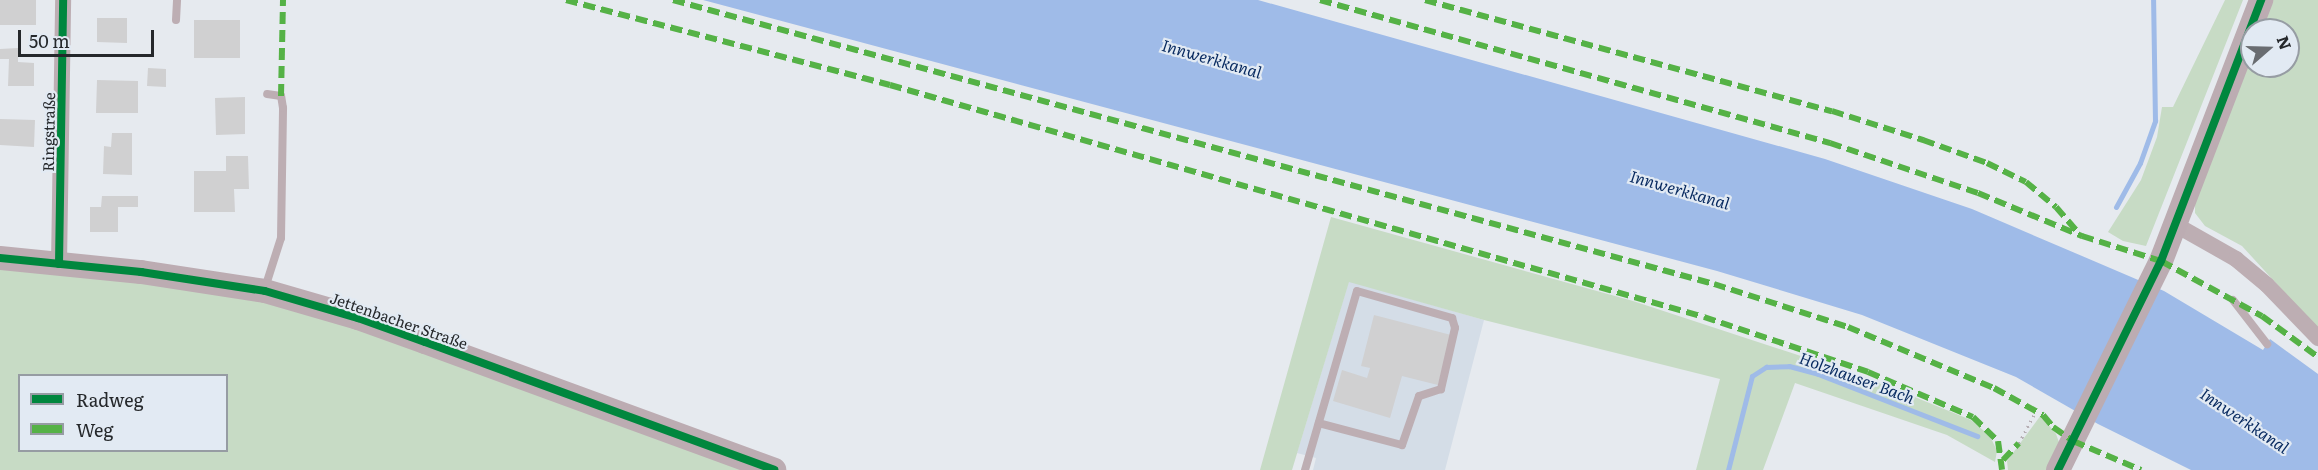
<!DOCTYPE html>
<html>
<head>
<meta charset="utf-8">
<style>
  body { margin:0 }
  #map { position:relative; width:2318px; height:470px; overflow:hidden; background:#e6eaef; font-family:Literata,serif }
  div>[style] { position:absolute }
  .built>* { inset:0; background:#d4dde7 }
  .green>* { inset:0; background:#c7dbc5 }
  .water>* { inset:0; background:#9fbbe8 }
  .stream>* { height:5px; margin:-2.5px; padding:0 2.5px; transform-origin:2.5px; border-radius:2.5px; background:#9fbbe8 }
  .building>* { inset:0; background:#d0d0d1 }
  .path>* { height:3px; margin-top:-1.5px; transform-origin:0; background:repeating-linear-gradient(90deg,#b5aeb3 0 1.5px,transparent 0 6px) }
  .lane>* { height:8px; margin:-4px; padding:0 4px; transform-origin:4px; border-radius:4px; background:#bdaeb3 }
  .street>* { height:16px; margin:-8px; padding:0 8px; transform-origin:8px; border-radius:8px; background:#bdaeb3 }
  .secondary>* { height:24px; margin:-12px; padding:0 12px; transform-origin:12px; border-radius:12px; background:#bcacb2 }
  .quiet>* { height:6px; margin-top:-3px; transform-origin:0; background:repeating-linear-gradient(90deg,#55b246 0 12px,transparent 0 18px) }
  .cycleway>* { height:8px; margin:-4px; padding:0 4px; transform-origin:4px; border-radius:4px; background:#00873e }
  span { translate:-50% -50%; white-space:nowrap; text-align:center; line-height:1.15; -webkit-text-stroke:4.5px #e2eaf3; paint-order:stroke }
  .street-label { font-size:15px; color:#25282b }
  .water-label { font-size:16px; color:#07295f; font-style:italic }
  .legend { position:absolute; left:18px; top:374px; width:210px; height:78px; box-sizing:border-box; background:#e2eaf3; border:2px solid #969ca3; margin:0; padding:8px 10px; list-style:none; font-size:18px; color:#25282b }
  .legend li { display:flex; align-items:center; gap:12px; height:30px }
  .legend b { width:30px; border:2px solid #969ca3 }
  .north { position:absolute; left:2240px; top:18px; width:60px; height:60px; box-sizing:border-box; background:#e2eaf3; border:2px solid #969ca3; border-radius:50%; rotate:70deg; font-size:16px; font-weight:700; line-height:24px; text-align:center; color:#25282b }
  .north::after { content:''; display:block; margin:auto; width:21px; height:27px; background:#696c70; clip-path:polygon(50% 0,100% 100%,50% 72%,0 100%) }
  .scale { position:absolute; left:18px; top:30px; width:136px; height:27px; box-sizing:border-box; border:3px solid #25282b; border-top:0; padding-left:8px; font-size:18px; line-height:21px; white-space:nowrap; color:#25282b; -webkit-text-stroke:4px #e2eaf3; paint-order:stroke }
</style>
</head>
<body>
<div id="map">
  <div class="built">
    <i style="clip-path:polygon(1349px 281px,1484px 320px,1445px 470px,1313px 470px,1316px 458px,1297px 453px)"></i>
  </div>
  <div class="green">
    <i style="clip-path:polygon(2225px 0,2243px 0,2146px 246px,2123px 241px,2108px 232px,2141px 180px,2157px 137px,2162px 107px,2173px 107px)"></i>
    <i style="clip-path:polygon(2272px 0,2318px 0,2318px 329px,2242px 246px,2205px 226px,2195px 213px,2195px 199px,2252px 52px,2252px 66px,2288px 66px,2288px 30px,2260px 30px)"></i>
    <i style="clip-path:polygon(1331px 217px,1633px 301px,1868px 378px,1971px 420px,1990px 436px,1997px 451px,1995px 462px,1947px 435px,1795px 383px,1763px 470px,1696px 470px,1720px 379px,1484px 320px,1349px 282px,1292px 470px,1260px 470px)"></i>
    <i style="clip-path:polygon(evenodd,0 267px,157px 282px,280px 304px,382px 334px,743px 470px,0 470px,0 267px,20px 376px,226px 376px,226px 450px,20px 450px,20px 376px)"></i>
    <i style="clip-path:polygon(2041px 415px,2056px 434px,2060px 445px,2049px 470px,2008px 470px,2007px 461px)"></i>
  </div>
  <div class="water">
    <i style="clip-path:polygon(703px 0,1258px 0,1825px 159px,1972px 209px,2164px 291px,2263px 350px,2270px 339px,2318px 374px,2318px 470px,2191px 470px,2098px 424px,2016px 377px,1862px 315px,1717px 271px)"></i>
  </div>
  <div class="stream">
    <i style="left:2116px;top:207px;width:50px;rotate:-61.4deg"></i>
    <i style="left:2140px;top:163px;width:45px;rotate:-70.3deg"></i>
    <i style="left:2155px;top:121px;width:121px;rotate:-90.9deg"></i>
    <i style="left:1728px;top:470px;width:97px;rotate:-75.7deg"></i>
    <i style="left:1752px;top:376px;width:17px;rotate:-33deg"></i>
    <i style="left:1766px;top:367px;width:23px;rotate:-2deg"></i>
    <i style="left:1789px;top:366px;width:30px;rotate:15deg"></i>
    <i style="left:1818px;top:374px;width:171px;rotate:21.3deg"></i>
  </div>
  <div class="building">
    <i style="clip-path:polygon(0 0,36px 0,36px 25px,0 25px)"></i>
    <i style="clip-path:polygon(97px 18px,127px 18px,127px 43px,97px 42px)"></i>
    <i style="clip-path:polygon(194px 20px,240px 20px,240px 58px,194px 58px)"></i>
    <i style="clip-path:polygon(18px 48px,18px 62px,34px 63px,34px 86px,8px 86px,9px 59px,0 59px,0 49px)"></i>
    <i style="clip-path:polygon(148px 68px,166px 69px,166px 87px,147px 86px)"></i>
    <i style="clip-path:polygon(97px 80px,138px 81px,138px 113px,96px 113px)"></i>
    <i style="clip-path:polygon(245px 97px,245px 134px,216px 135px,215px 98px)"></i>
    <i style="clip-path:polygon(0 119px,35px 120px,34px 147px,0 145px)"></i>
    <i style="clip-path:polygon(112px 133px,132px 133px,132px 175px,103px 174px,104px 146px,111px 147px)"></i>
    <i style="clip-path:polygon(226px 156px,248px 156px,249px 189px,234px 189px,235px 212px,194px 212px,194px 171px,226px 171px)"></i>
    <i style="clip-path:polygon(102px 196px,138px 196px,138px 207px,118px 207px,118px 232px,90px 232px,90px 207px,101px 207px)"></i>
    <i style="clip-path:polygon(1374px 315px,1451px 335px,1438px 385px,1402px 376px,1390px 418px,1333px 401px,1342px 370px,1367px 378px,1370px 368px,1361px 366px)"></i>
  </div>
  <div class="path">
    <i style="left:2019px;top:443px;width:36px;rotate:-62deg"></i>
  </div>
  <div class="lane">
    <i style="left:176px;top:20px;width:20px;rotate:-87deg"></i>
    <i style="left:265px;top:288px;width:52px;rotate:-72.3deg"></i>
    <i style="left:281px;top:238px;width:130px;rotate:-89.1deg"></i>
    <i style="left:283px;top:108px;width:12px;rotate:-99deg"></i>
    <i style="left:281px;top:96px;width:14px;rotate:-172deg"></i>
    <i style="left:2233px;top:300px;width:56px;rotate:52.3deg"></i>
    <i style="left:1305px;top:470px;width:186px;rotate:-73.8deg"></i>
    <i style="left:1357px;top:291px;width:99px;rotate:15.9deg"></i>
    <i style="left:1452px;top:318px;width:10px;rotate:73deg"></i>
    <i style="left:1455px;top:328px;width:63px;rotate:102.9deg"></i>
    <i style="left:1441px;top:389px;width:23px;rotate:162deg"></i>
    <i style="left:1419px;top:396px;width:52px;rotate:109.1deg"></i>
    <i style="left:1402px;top:445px;width:86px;rotate:-165.2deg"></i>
  </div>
  <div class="street">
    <i style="left:2176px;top:225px;width:69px;rotate:29.5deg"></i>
    <i style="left:2236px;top:259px;width:40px;rotate:40deg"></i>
    <i style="left:2267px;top:285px;width:74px;rotate:46.1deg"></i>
    <i style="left:59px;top:264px;width:264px;rotate:-89.1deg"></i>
  </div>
  <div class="secondary">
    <i style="left:0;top:258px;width:142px;rotate:5.7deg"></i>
    <i style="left:141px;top:272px;width:125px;rotate:8.7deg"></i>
    <i style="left:265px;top:291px;width:97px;rotate:16.2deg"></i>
    <i style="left:358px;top:318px;width:71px;rotate:19.7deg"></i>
    <i style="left:425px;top:342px;width:372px;rotate:20.1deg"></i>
    <i style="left:2058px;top:470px;width:233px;rotate:-63.8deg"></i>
    <i style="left:2161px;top:261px;width:280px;rotate:-69deg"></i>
  </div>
  <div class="quiet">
    <i style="left:566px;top:0;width:335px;rotate:14.7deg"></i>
    <i style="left:890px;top:85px;width:846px;rotate:15.91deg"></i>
    <i style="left:1704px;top:317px;width:173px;rotate:18.5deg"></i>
    <i style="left:1868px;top:372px;width:114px;rotate:23.2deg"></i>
    <i style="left:1973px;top:417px;width:35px;rotate:44deg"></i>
    <i style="left:1998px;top:441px;width:29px;rotate:82deg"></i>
    <i style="left:673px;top:0;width:1079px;rotate:15.26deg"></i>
    <i style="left:1714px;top:284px;width:141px;rotate:17.8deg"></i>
    <i style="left:1848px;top:327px;width:158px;rotate:22.7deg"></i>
    <i style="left:1994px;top:388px;width:56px;rotate:28.9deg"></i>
    <i style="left:2043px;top:415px;width:16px;rotate:50deg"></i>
    <i style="left:2053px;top:427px;width:24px;rotate:35deg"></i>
    <i style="left:2073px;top:441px;width:74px;rotate:23.1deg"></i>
    <i style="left:1320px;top:0;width:530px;rotate:15.66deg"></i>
    <i style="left:1830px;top:143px;width:156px;rotate:18.7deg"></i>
    <i style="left:1978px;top:193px;width:113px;rotate:22.5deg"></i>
    <i style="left:2082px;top:236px;width:83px;rotate:17.6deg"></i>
    <i style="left:2161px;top:261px;width:115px;rotate:28.6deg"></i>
    <i style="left:2262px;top:316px;width:69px;rotate:36.2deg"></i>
    <i style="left:1425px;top:0;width:422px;rotate:15.3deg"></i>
    <i style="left:1832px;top:111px;width:96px;rotate:17.7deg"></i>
    <i style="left:1923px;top:140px;width:68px;rotate:19.8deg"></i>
    <i style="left:1987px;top:163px;width:43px;rotate:26deg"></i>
    <i style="left:2026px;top:182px;width:39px;rotate:40deg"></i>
    <i style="left:2056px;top:207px;width:35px;rotate:49deg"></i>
    <i style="left:281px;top:96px;width:96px;rotate:-88.8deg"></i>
    <i style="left:2003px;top:460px;width:23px;rotate:-47deg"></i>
  </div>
  <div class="cycleway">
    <i style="left:0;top:258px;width:142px;rotate:5.7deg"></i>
    <i style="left:141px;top:272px;width:125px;rotate:8.7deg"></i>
    <i style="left:265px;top:291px;width:97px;rotate:16.2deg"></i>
    <i style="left:358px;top:318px;width:71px;rotate:19.7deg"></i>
    <i style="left:425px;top:342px;width:372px;rotate:20.1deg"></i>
    <i style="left:59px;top:264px;width:264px;rotate:-89.1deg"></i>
    <i style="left:2058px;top:470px;width:233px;rotate:-63.8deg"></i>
    <i style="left:2161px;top:261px;width:280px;rotate:-69deg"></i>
  </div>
  <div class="street-label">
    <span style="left:48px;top:132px;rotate:-89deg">Ringstraße</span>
    <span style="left:399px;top:320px;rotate:19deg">Jettenbacher Straße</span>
  </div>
  <div class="water-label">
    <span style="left:1212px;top:58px;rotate:16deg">Innwerkkanal</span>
    <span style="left:1680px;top:189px;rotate:16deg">Innwerkkanal</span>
    <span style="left:1857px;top:377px;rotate:20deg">Holzhauser Bach</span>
    <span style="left:2245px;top:420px;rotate:34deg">Innwerkkanal</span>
  </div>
  <ul class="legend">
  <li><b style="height:8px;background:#00873e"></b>Radweg</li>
  <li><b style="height:8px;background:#55b246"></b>Weg</li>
  </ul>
  <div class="north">N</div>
  <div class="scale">50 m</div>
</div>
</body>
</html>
